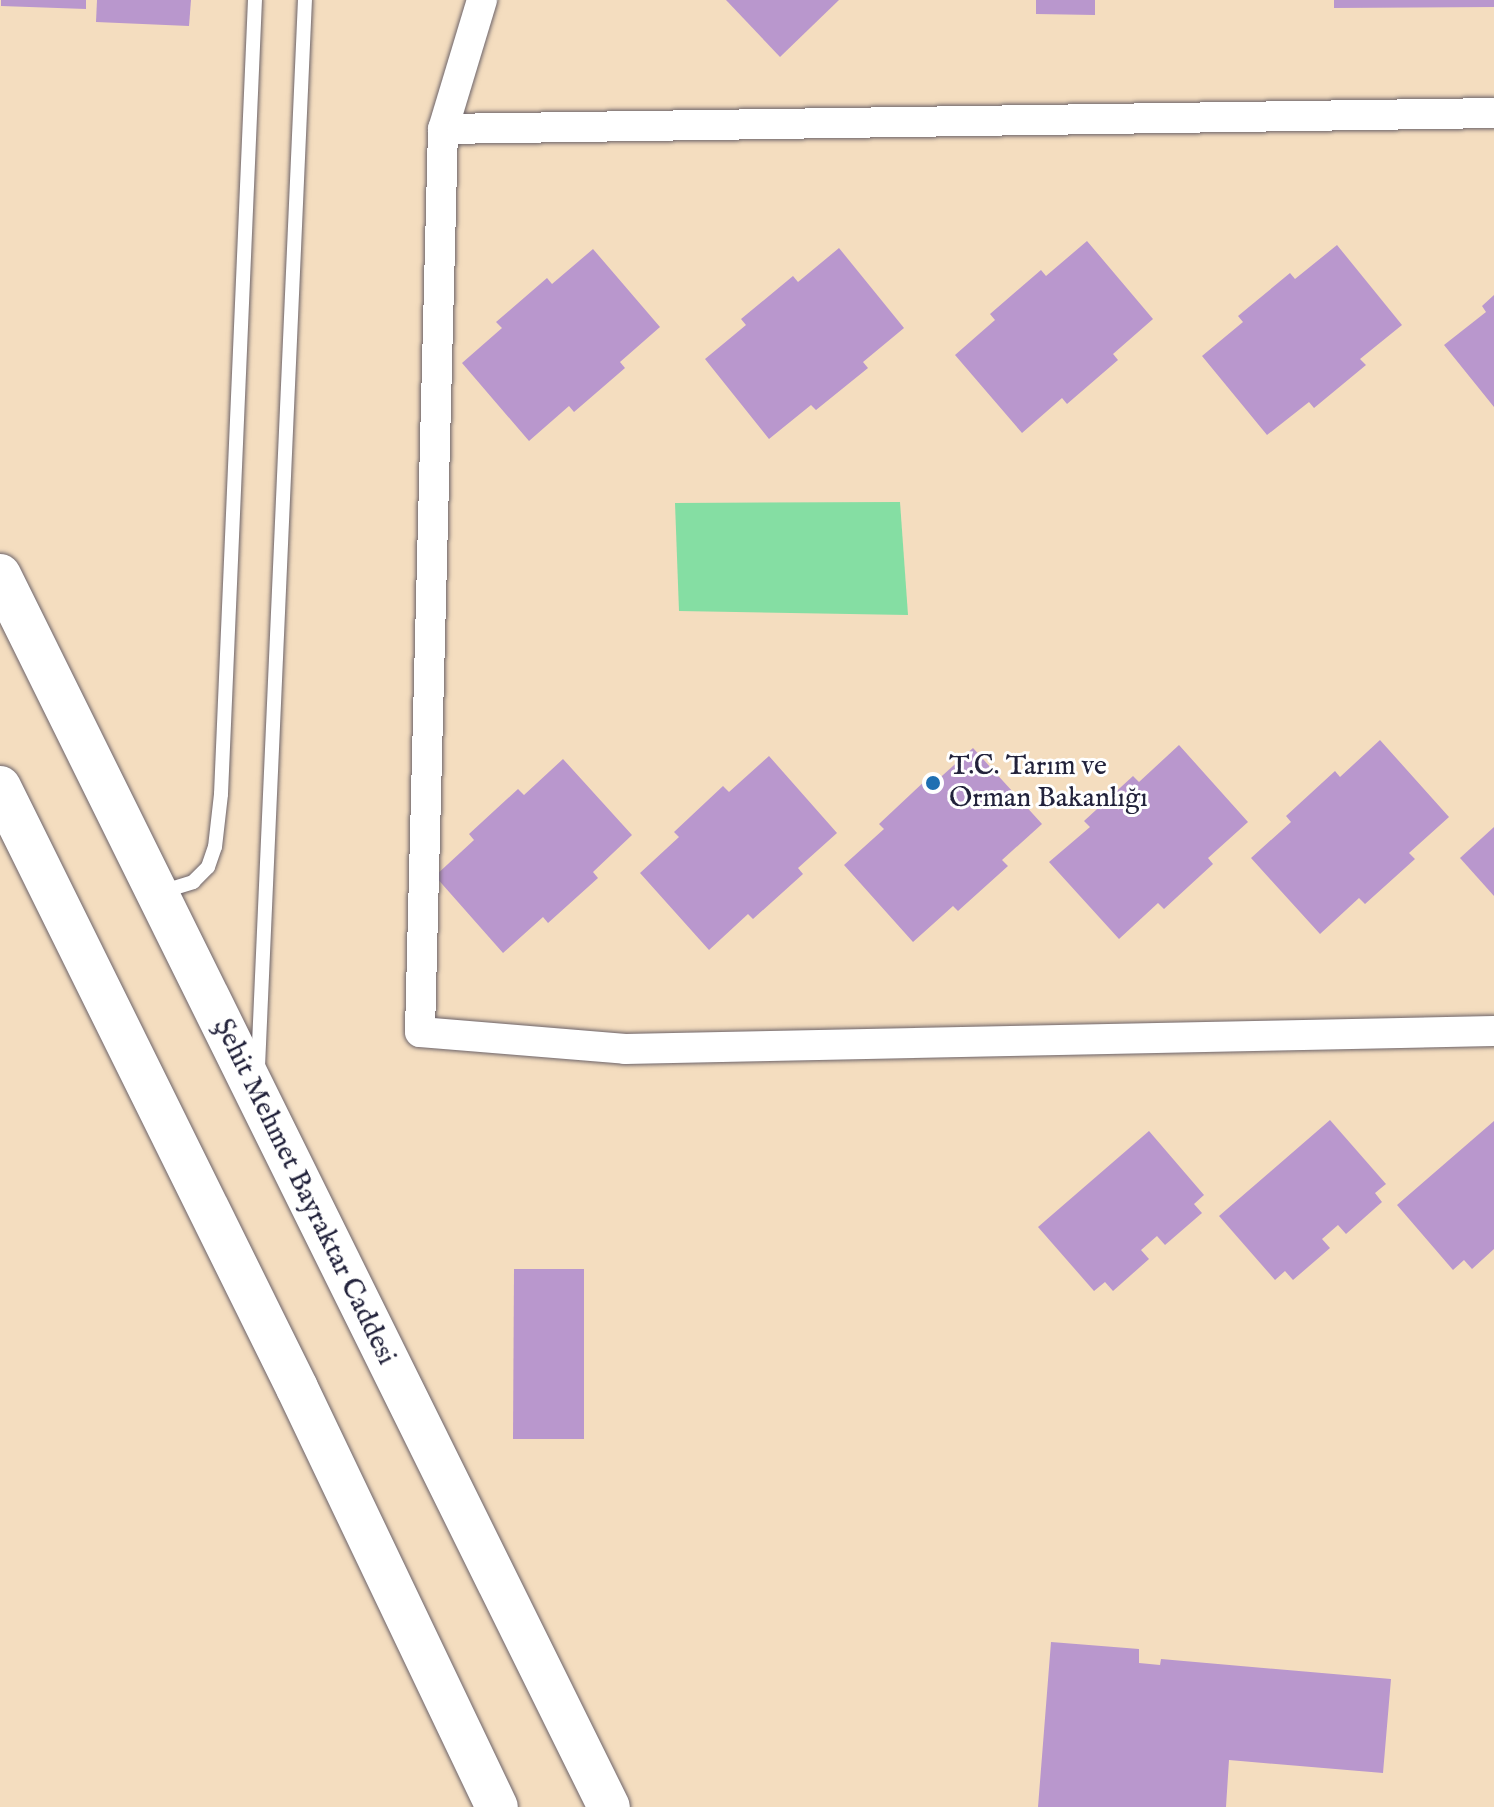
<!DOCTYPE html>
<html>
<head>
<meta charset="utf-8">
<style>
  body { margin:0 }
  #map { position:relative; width:1494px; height:1807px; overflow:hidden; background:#f4ddbf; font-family:"IM FELL English",serif }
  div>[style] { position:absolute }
  .green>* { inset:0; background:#85dea3 }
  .building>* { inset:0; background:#b997cd }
  .roads { filter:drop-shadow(0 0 2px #6c6369) drop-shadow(0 0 2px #6c6369) }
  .service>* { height:14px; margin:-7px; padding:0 7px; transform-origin:7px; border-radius:7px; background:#fff }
  .minor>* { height:30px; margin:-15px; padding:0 15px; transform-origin:15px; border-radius:15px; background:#fff }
  .secondary>* { height:42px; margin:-21px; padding:0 21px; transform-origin:21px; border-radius:21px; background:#fff }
  .dots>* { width:22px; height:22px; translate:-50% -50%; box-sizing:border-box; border:4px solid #fff; border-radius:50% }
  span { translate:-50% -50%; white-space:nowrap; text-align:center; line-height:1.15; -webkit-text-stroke:6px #fff; paint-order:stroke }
  .poi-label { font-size:28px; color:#22223b }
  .left { translate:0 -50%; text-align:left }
  .street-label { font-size:28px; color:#22223b }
</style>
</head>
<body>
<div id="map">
  <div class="green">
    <i style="clip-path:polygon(900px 502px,908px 615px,679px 611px,675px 503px)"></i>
  </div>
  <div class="building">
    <i style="clip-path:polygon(1px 0,86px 0,86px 9px,1px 6px)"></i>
    <i style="clip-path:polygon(97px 0,191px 0,189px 26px,96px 22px)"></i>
    <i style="clip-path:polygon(726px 0,839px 0,780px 57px)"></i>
    <i style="clip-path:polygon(1036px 0,1095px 0,1095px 15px,1036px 14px)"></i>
    <i style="clip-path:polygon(1334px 0,1494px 0,1494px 7px,1334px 8px)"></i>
    <i style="clip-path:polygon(1087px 241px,1153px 319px,1113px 354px,1118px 360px,1067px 404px,1062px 398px,1022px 433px,955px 355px,995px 320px,990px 314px,1041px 270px,1046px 276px)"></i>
    <i style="clip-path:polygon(1337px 245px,1402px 325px,1360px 359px,1366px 365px,1314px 408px,1309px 402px,1267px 435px,1202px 356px,1243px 322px,1238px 316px,1290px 273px,1295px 279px)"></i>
    <i style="clip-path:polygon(839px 248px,904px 328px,863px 362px,868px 368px,816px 410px,811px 405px,769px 439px,705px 359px,746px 325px,741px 319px,793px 276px,798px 282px)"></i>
    <i style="clip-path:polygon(593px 249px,660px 327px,620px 362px,625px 368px,574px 412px,569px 406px,529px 441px,462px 363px,502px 328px,496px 322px,547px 278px,552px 284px)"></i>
    <i style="clip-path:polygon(1494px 295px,1494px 407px,1444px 345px,1486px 312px,1482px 306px)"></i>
    <i style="clip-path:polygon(1380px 740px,1449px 817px,1409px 853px,1415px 859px,1365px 904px,1359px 898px,1320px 934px,1251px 858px,1291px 822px,1286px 816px,1335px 771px,1340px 777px)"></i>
    <i style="clip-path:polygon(1179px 745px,1248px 822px,1208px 858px,1213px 864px,1164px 909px,1158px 903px,1119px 939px,1049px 862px,1090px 827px,1084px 821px,1133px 776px,1139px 782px)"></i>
    <i style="clip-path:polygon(973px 748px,1042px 824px,1002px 860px,1008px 866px,958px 911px,953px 906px,913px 942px,844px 865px,884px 829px,879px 824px,928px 778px,933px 784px)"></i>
    <i style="clip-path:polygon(769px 756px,837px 833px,798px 868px,803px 874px,753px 919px,748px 914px,709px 950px,640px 873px,679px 837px,674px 832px,723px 786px,729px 792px)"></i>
    <i style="clip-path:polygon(563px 759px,632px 835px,593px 872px,598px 878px,548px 923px,543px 917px,503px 953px,435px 876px,474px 840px,469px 834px,518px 789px,524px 795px)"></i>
    <i style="clip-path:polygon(1494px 827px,1494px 896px,1460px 858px)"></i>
    <i style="clip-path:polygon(1330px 1120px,1386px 1184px,1375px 1193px,1382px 1202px,1346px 1234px,1338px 1225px,1322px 1239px,1330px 1248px,1293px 1280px,1285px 1271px,1275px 1280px,1219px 1216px)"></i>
    <i style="clip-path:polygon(1494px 1121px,1494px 1249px,1472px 1269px,1464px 1260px,1453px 1270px,1397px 1205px)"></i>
    <i style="clip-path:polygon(1149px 1131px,1204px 1195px,1194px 1204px,1202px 1213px,1165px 1245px,1157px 1236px,1141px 1250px,1149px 1259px,1113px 1291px,1105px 1282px,1094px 1291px,1038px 1227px)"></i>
    <i style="clip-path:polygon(514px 1269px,584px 1269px,584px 1439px,513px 1439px)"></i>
    <i style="clip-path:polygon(1051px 1642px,1139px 1649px,1139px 1663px,1160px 1665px,1161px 1659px,1391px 1679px,1383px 1773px,1229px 1760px,1226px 1807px,1038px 1807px)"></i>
  </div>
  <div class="roads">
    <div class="service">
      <i style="left:161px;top:892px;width:34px;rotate:-17deg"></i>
      <i style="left:193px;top:882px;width:21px;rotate:-45deg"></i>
      <i style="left:208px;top:867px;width:21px;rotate:-71deg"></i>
      <i style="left:215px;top:847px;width:53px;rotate:-83.5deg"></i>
      <i style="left:221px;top:794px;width:795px;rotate:-87.55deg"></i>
      <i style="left:258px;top:1067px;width:1068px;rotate:-87.48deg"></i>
    </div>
    <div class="minor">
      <i style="left:482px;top:0;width:135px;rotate:106.8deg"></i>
      <i style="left:443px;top:129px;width:903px;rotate:91.46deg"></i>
      <i style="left:420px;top:1032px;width:206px;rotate:4.7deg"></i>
      <i style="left:625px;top:1049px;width:869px;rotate:-1.19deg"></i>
      <i style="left:443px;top:129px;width:1051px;rotate:-0.87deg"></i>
    </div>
    <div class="secondary">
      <i style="left:0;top:575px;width:1374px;rotate:63.7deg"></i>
      <i style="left:0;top:787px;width:670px;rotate:63.7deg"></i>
      <i style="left:297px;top:1388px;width:464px;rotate:64.5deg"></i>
    </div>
  </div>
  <div class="dots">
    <i style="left:933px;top:783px;background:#1f6fb2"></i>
  </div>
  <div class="poi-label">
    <span class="left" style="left:949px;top:783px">T.C. Tarım ve<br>Orman Bakanlığı</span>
  </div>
  <div class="street-label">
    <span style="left:304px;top:1192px;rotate:64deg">Şehit Mehmet Bayraktar Caddesi</span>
  </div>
</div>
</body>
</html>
